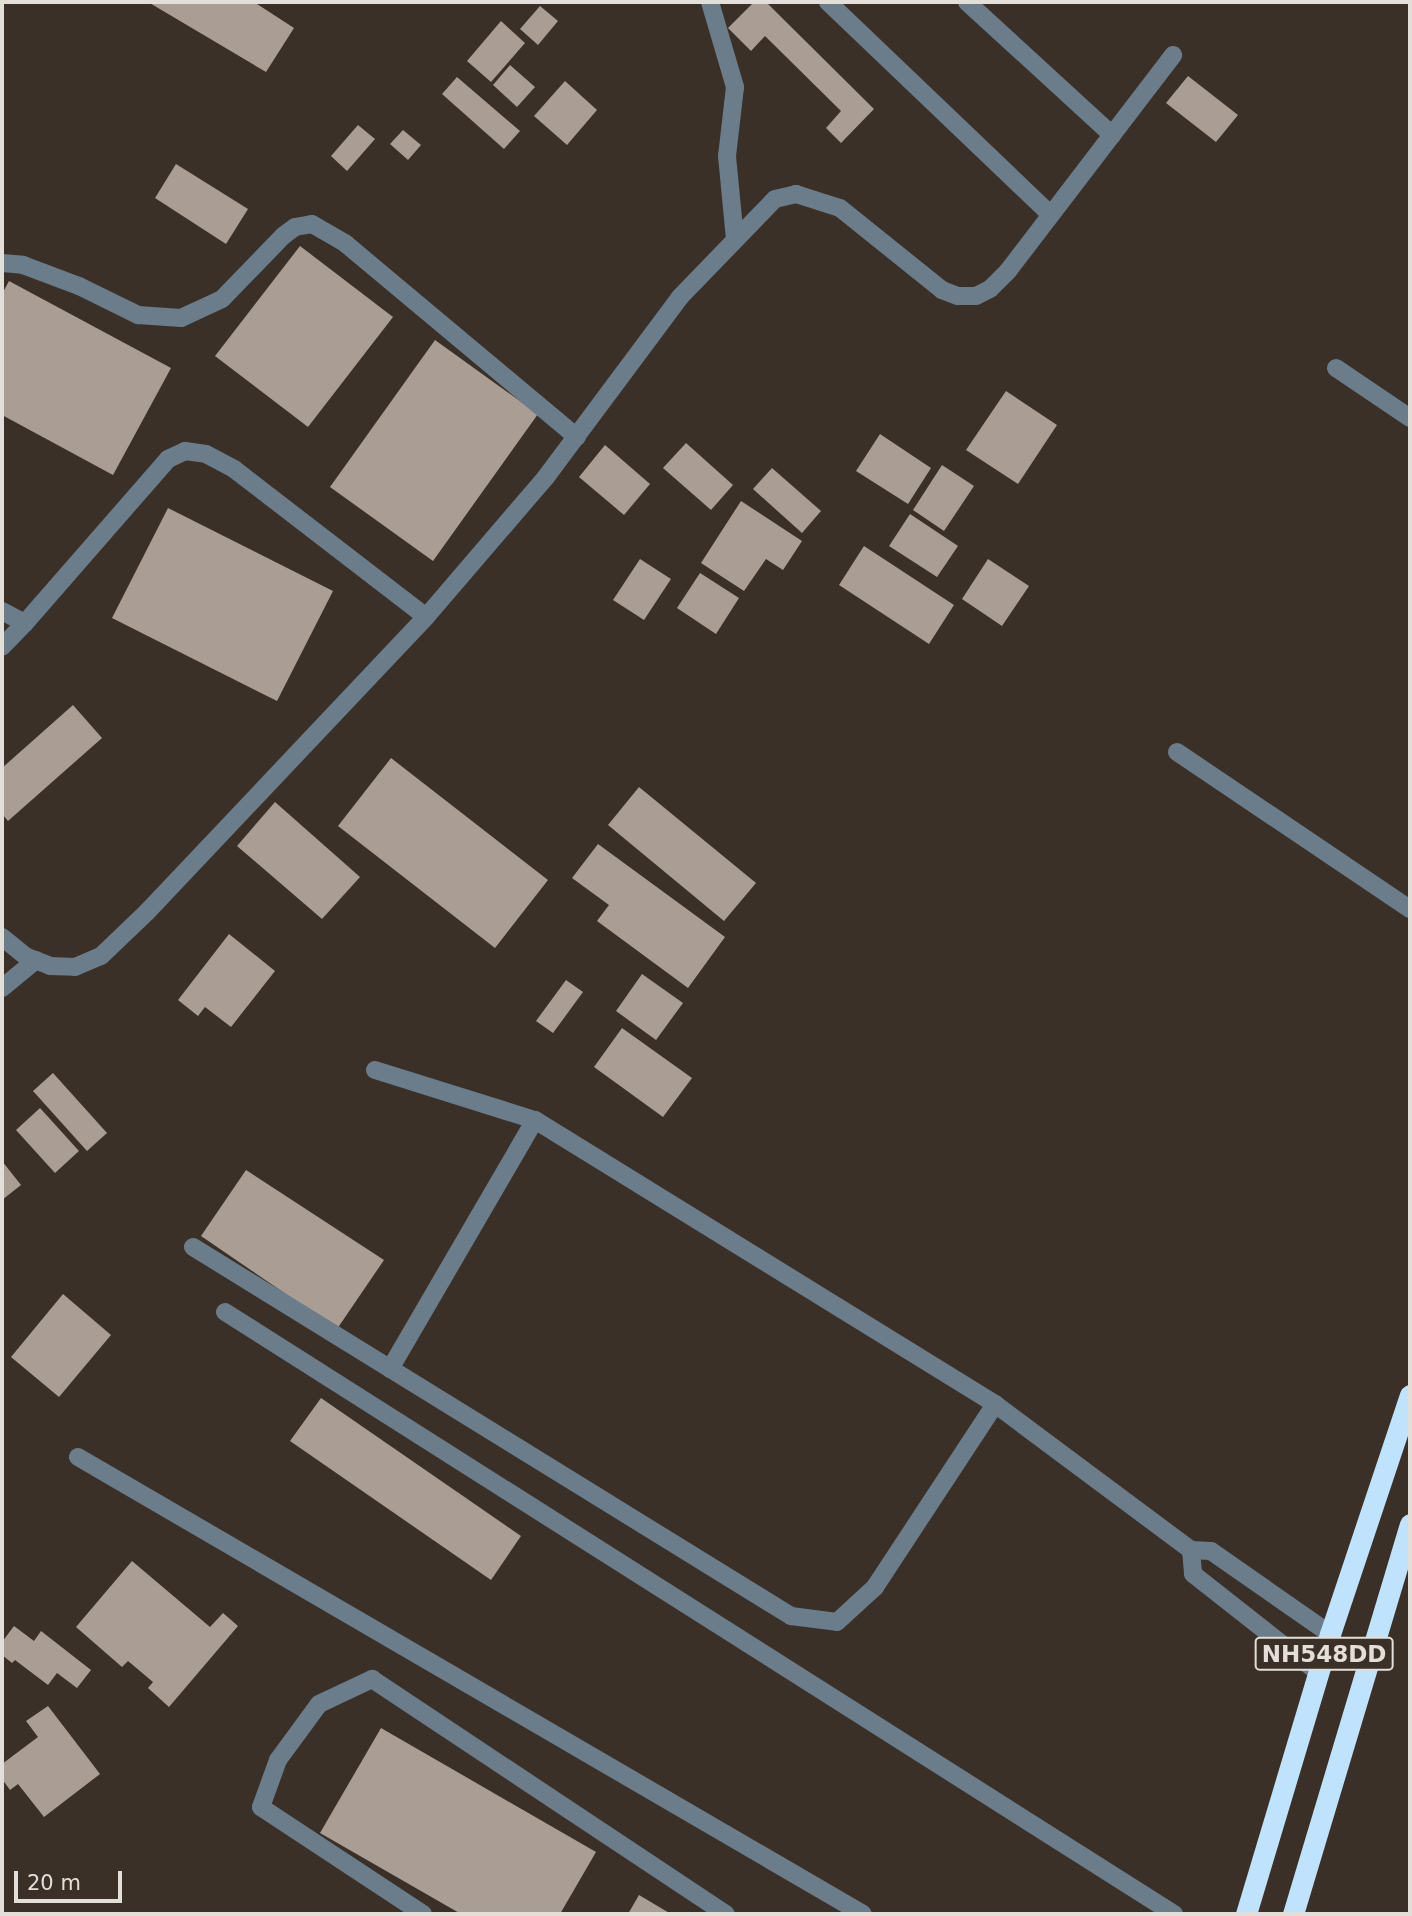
<!DOCTYPE html>
<html>
<head>
<meta charset="utf-8">
<style>
  body { margin:0 }
  #map { position:relative; width:1412px; height:1916px; overflow:hidden; background:#3a3028; font-family:"DejaVu Sans",sans-serif }
  div>[style] { position:absolute }
  .building>* { inset:0; background:#aa9d93 }
  .minor>* { height:18px; margin:-9px; padding:0 9px; transform-origin:9px; border-radius:9px; background:#6b7c8a }
  .highway>* { height:21px; margin:-10.5px; padding:0 10.5px; transform-origin:10.5px; border-radius:10.5px; background:#bfe2fd }
  span { translate:-50% -50%; white-space:nowrap; text-align:center; line-height:1.15; -webkit-text-stroke:7px #3a3028; paint-order:stroke }
  .shield-label span { padding:2px 5px; background:#3a3028; border:2px solid; border-radius:5px; -webkit-text-stroke-width:0 }
  .shield-label { font-size:23px; color:#e4ded8; font-weight:700 }
  .frame { position:absolute; inset:0; border:4px solid #e4ded8; pointer-events:none }
  .scale { position:absolute; left:14px; top:1871px; width:108px; height:32px; box-sizing:border-box; border:4px solid #e4ded8; border-top:0; padding-left:9px; font-size:21px; line-height:24px; white-space:nowrap; color:#e4ded8; -webkit-text-stroke:5px #3a3028; paint-order:stroke }
</style>
</head>
<body>
<div id="map">
  <div class="building">
    <i style="clip-path:polygon(148px 2px,254px 2px,294px 28px,266px 72px)"></i>
    <i style="clip-path:polygon(754px 2px,766px 2px,874px 109px,841px 143px,826px 128px,841px 111px,765px 36px,751px 51px,728px 28px)"></i>
    <i style="clip-path:polygon(540px 6px,558px 21px,538px 45px,520px 29px)"></i>
    <i style="clip-path:polygon(501px 21px,525px 43px,491px 82px,467px 61px)"></i>
    <i style="clip-path:polygon(510px 65px,535px 87px,517px 107px,493px 85px)"></i>
    <i style="clip-path:polygon(1188px 76px,1238px 115px,1216px 142px,1166px 103px)"></i>
    <i style="clip-path:polygon(457px 77px,520px 131px,504px 149px,442px 94px)"></i>
    <i style="clip-path:polygon(565px 81px,597px 110px,567px 145px,534px 116px)"></i>
    <i style="clip-path:polygon(358px 125px,375px 139px,347px 171px,331px 156px)"></i>
    <i style="clip-path:polygon(403px 130px,421px 145px,408px 160px,390px 144px)"></i>
    <i style="clip-path:polygon(176px 164px,248px 209px,226px 244px,155px 198px)"></i>
    <i style="clip-path:polygon(300px 246px,393px 317px,308px 427px,215px 356px)"></i>
    <i style="clip-path:polygon(9px 281px,171px 368px,113px 475px,2px 415px,2px 294px)"></i>
    <i style="clip-path:polygon(435px 340px,538px 414px,433px 561px,330px 487px)"></i>
    <i style="clip-path:polygon(1006px 391px,1057px 425px,1018px 484px,966px 450px)"></i>
    <i style="clip-path:polygon(880px 434px,931px 468px,908px 504px,856px 471px)"></i>
    <i style="clip-path:polygon(686px 443px,733px 485px,711px 510px,663px 468px)"></i>
    <i style="clip-path:polygon(605px 445px,650px 484px,624px 515px,579px 477px)"></i>
    <i style="clip-path:polygon(942px 465px,974px 486px,944px 531px,913px 510px)"></i>
    <i style="clip-path:polygon(772px 468px,821px 511px,802px 533px,753px 489px)"></i>
    <i style="clip-path:polygon(741px 501px,802px 541px,783px 570px,766px 559px,744px 591px,701px 563px)"></i>
    <i style="clip-path:polygon(168px 508px,333px 591px,277px 701px,112px 618px)"></i>
    <i style="clip-path:polygon(910px 514px,958px 546px,937px 577px,889px 546px)"></i>
    <i style="clip-path:polygon(864px 546px,954px 605px,929px 644px,839px 585px)"></i>
    <i style="clip-path:polygon(640px 559px,671px 579px,644px 620px,613px 600px)"></i>
    <i style="clip-path:polygon(988px 559px,1029px 586px,1002px 626px,962px 599px)"></i>
    <i style="clip-path:polygon(700px 573px,739px 598px,716px 634px,677px 608px)"></i>
    <i style="clip-path:polygon(73px 705px,102px 738px,8px 821px,2px 814px,2px 768px)"></i>
    <i style="clip-path:polygon(391px 758px,548px 880px,495px 948px,338px 826px)"></i>
    <i style="clip-path:polygon(639px 787px,756px 883px,724px 921px,608px 825px)"></i>
    <i style="clip-path:polygon(275px 802px,360px 877px,322px 919px,237px 846px)"></i>
    <i style="clip-path:polygon(598px 844px,725px 937px,688px 988px,597px 921px,609px 905px,572px 878px)"></i>
    <i style="clip-path:polygon(229px 934px,275px 971px,231px 1027px,205px 1007px,198px 1016px,178px 1000px)"></i>
    <i style="clip-path:polygon(642px 974px,683px 1003px,656px 1040px,616px 1011px)"></i>
    <i style="clip-path:polygon(566px 980px,583px 992px,553px 1033px,536px 1021px)"></i>
    <i style="clip-path:polygon(622px 1028px,692px 1078px,663px 1117px,594px 1067px)"></i>
    <i style="clip-path:polygon(53px 1073px,107px 1133px,87px 1151px,33px 1091px)"></i>
    <i style="clip-path:polygon(40px 1108px,79px 1151px,55px 1173px,16px 1130px)"></i>
    <i style="clip-path:polygon(2px 1161px,21px 1185px,2px 1200px)"></i>
    <i style="clip-path:polygon(246px 1170px,384px 1260px,337px 1329px,201px 1236px)"></i>
    <i style="clip-path:polygon(63px 1294px,111px 1335px,59px 1397px,11px 1357px)"></i>
    <i style="clip-path:polygon(321px 1398px,521px 1536px,491px 1580px,290px 1441px)"></i>
    <i style="clip-path:polygon(132px 1561px,210px 1627px,223px 1613px,238px 1626px,169px 1707px,148px 1688px,153px 1682px,128px 1661px,122px 1667px,76px 1627px)"></i>
    <i style="clip-path:polygon(14px 1626px,34px 1641px,41px 1631px,91px 1670px,77px 1688px,57px 1673px,48px 1685px,15px 1660px,12px 1663px,2px 1655px,2px 1642px)"></i>
    <i style="clip-path:polygon(48px 1706px,100px 1774px,44px 1817px,18px 1784px,10px 1790px,2px 1779px,2px 1764px,38px 1737px,26px 1721px)"></i>
    <i style="clip-path:polygon(381px 1728px,596px 1852px,560px 1914px,461px 1914px,320px 1833px)"></i>
    <i style="clip-path:polygon(639px 1895px,671px 1914px,628px 1914px)"></i>
  </div>
  <div class="minor">
    <i style="left:710px;top:2px;width:89px;rotate:73.6deg"></i>
    <i style="left:735px;top:87px;width:69px;rotate:96.6deg"></i>
    <i style="left:727px;top:156px;width:83px;rotate:84.5deg"></i>
    <i style="left:828px;top:2px;width:308px;rotate:43.7deg"></i>
    <i style="left:967px;top:2px;width:197px;rotate:42.5deg"></i>
    <i style="left:2px;top:263px;width:21px;rotate:5deg"></i>
    <i style="left:23px;top:265px;width:60px;rotate:20.6deg"></i>
    <i style="left:79px;top:286px;width:66px;rotate:26.2deg"></i>
    <i style="left:138px;top:315px;width:43px;rotate:4deg"></i>
    <i style="left:181px;top:318px;width:45px;rotate:-24.9deg"></i>
    <i style="left:222px;top:299px;width:88px;rotate:-45.9deg"></i>
    <i style="left:283px;top:236px;width:15px;rotate:-37deg"></i>
    <i style="left:295px;top:227px;width:17px;rotate:-10deg"></i>
    <i style="left:312px;top:224px;width:39px;rotate:30deg"></i>
    <i style="left:346px;top:244px;width:301px;rotate:39.9deg"></i>
    <i style="left:1336px;top:368px;width:89px;rotate:34deg"></i>
    <i style="left:2px;top:611px;width:26px;rotate:28deg"></i>
    <i style="left:25px;top:623px;width:33px;rotate:134deg"></i>
    <i style="left:25px;top:623px;width:218px;rotate:-48.9deg"></i>
    <i style="left:168px;top:459px;width:19px;rotate:-25deg"></i>
    <i style="left:185px;top:451px;width:21px;rotate:8deg"></i>
    <i style="left:206px;top:454px;width:32px;rotate:28deg"></i>
    <i style="left:234px;top:469px;width:242px;rotate:37.6deg"></i>
    <i style="left:426px;top:617px;width:184px;rotate:-49.4deg"></i>
    <i style="left:546px;top:477px;width:224px;rotate:-53.3deg"></i>
    <i style="left:680px;top:297px;width:136px;rotate:-45.9deg"></i>
    <i style="left:775px;top:199px;width:22px;rotate:-13deg"></i>
    <i style="left:796px;top:194px;width:46px;rotate:17.7deg"></i>
    <i style="left:840px;top:208px;width:131px;rotate:38.8deg"></i>
    <i style="left:942px;top:290px;width:17px;rotate:21deg"></i>
    <i style="left:958px;top:296px;width:18px"></i>
    <i style="left:976px;top:296px;width:16px;rotate:-27deg"></i>
    <i style="left:990px;top:289px;width:25px;rotate:-45deg"></i>
    <i style="left:1008px;top:271px;width:272px;rotate:-52.6deg"></i>
    <i style="left:1177px;top:752px;width:281px;rotate:34deg"></i>
    <i style="left:2px;top:937px;width:32px;rotate:39deg"></i>
    <i style="left:27px;top:957px;width:25px;rotate:21deg"></i>
    <i style="left:50px;top:966px;width:25px;rotate:2deg"></i>
    <i style="left:75px;top:967px;width:28px;rotate:-23deg"></i>
    <i style="left:101px;top:956px;width:64px;rotate:-43.7deg"></i>
    <i style="left:147px;top:912px;width:406px;rotate:-46.6deg"></i>
    <i style="left:2px;top:988px;width:44px;rotate:-39.5deg"></i>
    <i style="left:375px;top:1070px;width:168px;rotate:17.4deg"></i>
    <i style="left:535px;top:1120px;width:541px;rotate:31.69deg"></i>
    <i style="left:995px;top:1404px;width:244px;rotate:36.7deg"></i>
    <i style="left:1191px;top:1550px;width:20px;rotate:3deg"></i>
    <i style="left:1211px;top:1551px;width:145px;rotate:34.9deg"></i>
    <i style="left:193px;top:1247px;width:703px;rotate:31.68deg"></i>
    <i style="left:791px;top:1616px;width:46px;rotate:7.4deg"></i>
    <i style="left:837px;top:1622px;width:52px;rotate:-42.6deg"></i>
    <i style="left:875px;top:1587px;width:219px;rotate:-56.7deg"></i>
    <i style="left:225px;top:1312px;width:1124px;rotate:32.39deg"></i>
    <i style="left:390px;top:1369px;width:288px;rotate:-59.8deg"></i>
    <i style="left:78px;top:1457px;width:908px;rotate:30.21deg"></i>
    <i style="left:1191px;top:1550px;width:24px;rotate:85deg"></i>
    <i style="left:1193px;top:1574px;width:160px;rotate:38.2deg"></i>
    <i style="left:423px;top:1914px;width:194px;rotate:-146.6deg"></i>
    <i style="left:261px;top:1807px;width:50px;rotate:-70.1deg"></i>
    <i style="left:278px;top:1760px;width:69px;rotate:-53.8deg"></i>
    <i style="left:319px;top:1704px;width:59px;rotate:-25.3deg"></i>
    <i style="left:372px;top:1679px;width:425px;rotate:33.6deg"></i>
  </div>
  <div class="highway">
    <i style="left:1246px;top:1914px;width:292px;rotate:-73.3deg"></i>
    <i style="left:1330px;top:1634px;width:252px;rotate:-71.5deg"></i>
    <i style="left:1293px;top:1914px;width:407px;rotate:-73.3deg"></i>
  </div>
  <div class="shield-label">
    <span style="left:1324px;top:1654px">NH548DD</span>
  </div>
  <div class="frame"></div>
  <div class="scale">20 m</div>
</div>
</body>
</html>
